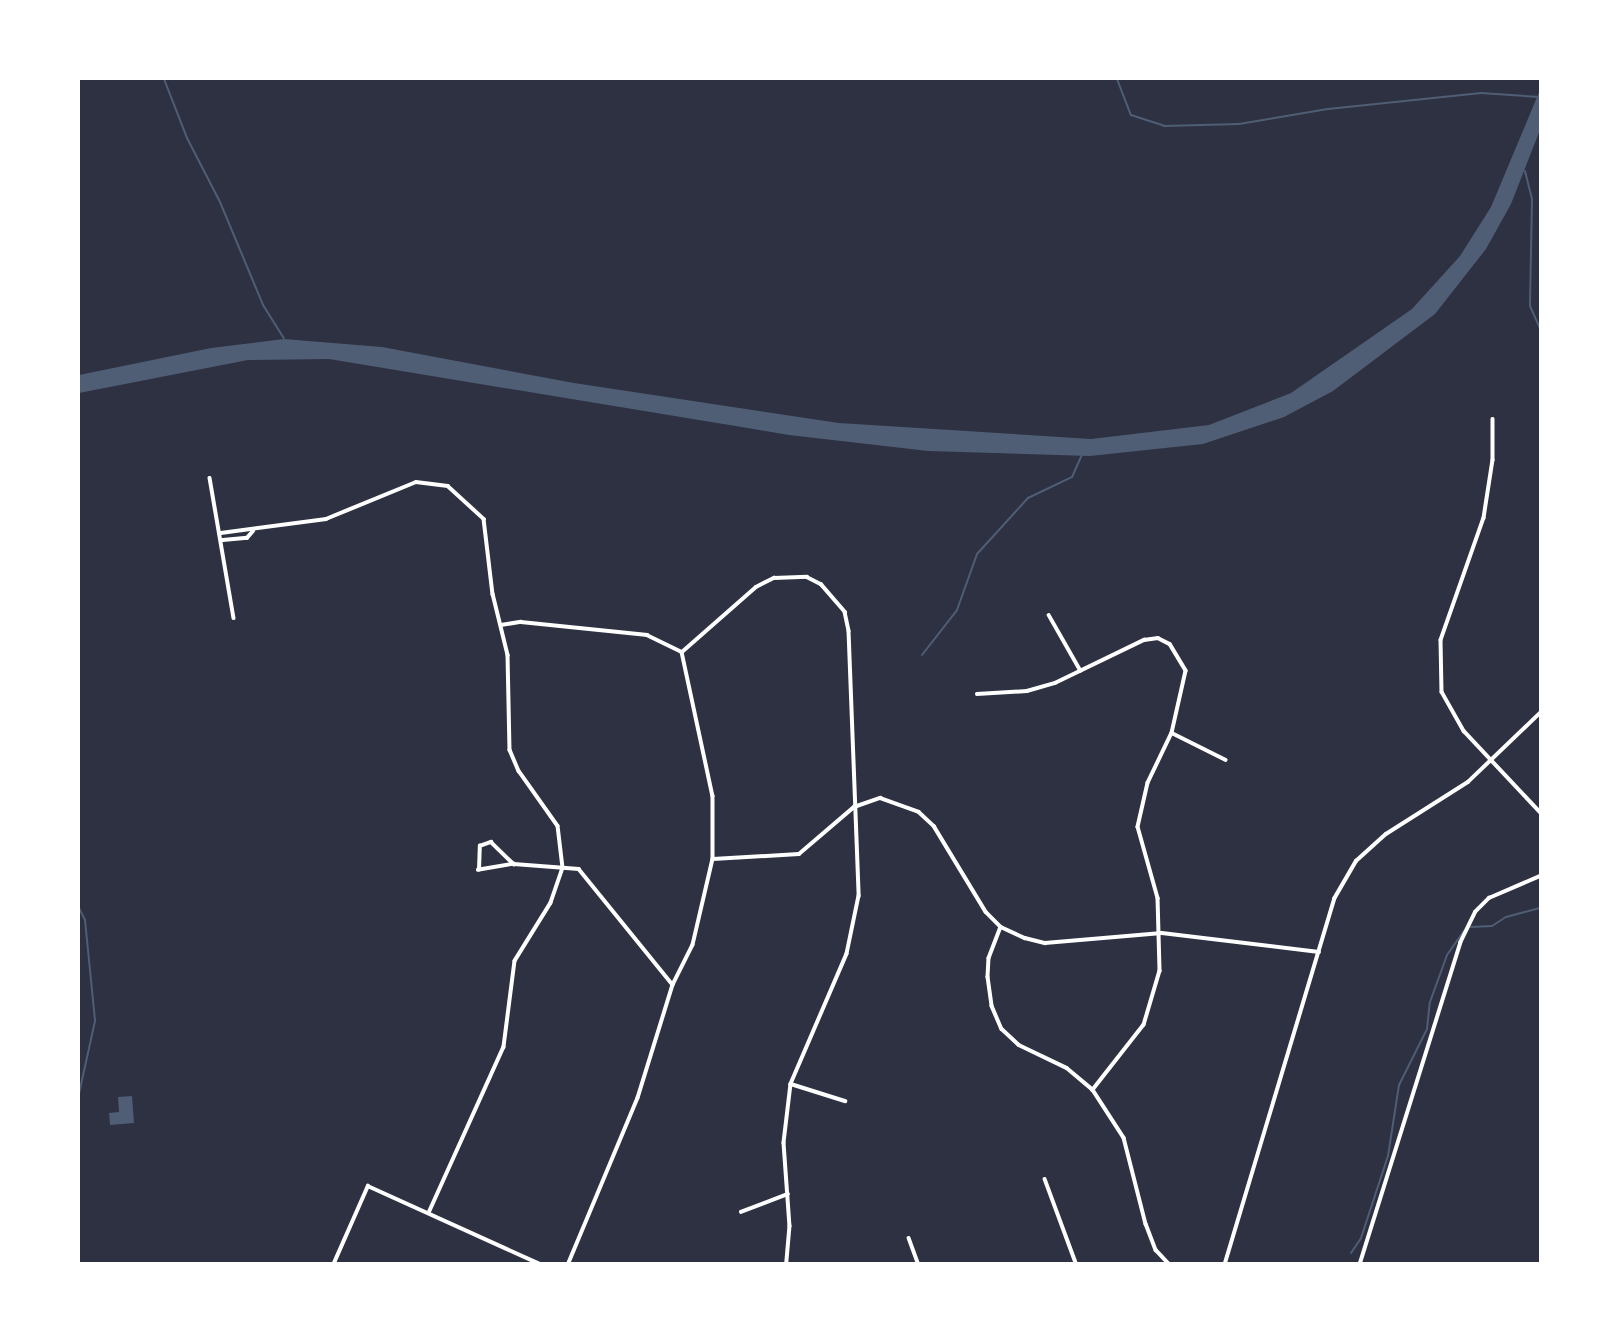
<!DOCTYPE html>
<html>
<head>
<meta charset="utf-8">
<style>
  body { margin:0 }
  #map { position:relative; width:1619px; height:1342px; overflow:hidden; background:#2d3142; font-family:"Varela Round",sans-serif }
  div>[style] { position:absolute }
  .water>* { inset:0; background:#4f5d75 }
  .stream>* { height:2px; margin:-1px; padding:0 1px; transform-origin:1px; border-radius:1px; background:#4f5d75 }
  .minor>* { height:3.5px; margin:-1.75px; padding:0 1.75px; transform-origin:1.75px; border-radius:1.75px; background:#fff }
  span { translate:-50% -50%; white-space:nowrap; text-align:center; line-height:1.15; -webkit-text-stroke:7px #fff; paint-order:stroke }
  .frame { position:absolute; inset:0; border:80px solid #fff; pointer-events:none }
</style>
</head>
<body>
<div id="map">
  <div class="water">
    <i style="clip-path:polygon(1540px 90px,1540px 130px,1511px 204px,1486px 249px,1435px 314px,1333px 391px,1284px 417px,1203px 444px,1090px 456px,928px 451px,789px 435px,329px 359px,248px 360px,79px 393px,79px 375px,211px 348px,284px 339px,382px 347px,574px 383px,839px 423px,1091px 439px,1209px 425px,1291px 393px,1412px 309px,1460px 256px,1491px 207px)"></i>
    <i style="clip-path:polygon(132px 1096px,134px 1123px,110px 1125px,109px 1113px,119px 1112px,118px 1097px)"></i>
  </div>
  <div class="stream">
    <i style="left:164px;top:79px;width:63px;rotate:68.7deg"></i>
    <i style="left:187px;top:138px;width:72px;rotate:62.7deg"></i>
    <i style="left:220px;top:202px;width:112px;rotate:67.3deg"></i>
    <i style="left:263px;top:305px;width:39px;rotate:58deg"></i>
    <i style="left:1117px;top:79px;width:39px;rotate:69deg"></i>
    <i style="left:1131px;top:115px;width:35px;rotate:18deg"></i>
    <i style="left:1164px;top:126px;width:75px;rotate:-1.5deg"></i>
    <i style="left:1239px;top:124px;width:90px;rotate:-9.6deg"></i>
    <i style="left:1328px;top:109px;width:154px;rotate:-6deg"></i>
    <i style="left:1481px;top:93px;width:59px;rotate:3.9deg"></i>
    <i style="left:1525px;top:171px;width:29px;rotate:76deg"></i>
    <i style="left:1532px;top:199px;width:107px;rotate:91.1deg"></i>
    <i style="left:1530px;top:306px;width:24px;rotate:66deg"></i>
    <i style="left:922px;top:655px;width:57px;rotate:-52.1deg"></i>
    <i style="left:957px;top:610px;width:59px;rotate:-70.3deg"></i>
    <i style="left:977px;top:554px;width:76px;rotate:-47.7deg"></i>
    <i style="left:1028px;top:498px;width:49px;rotate:-25.5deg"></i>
    <i style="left:1072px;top:477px;width:24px;rotate:-66deg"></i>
    <i style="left:79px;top:908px;width:13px;rotate:63deg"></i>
    <i style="left:85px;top:920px;width:101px;rotate:84.3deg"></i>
    <i style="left:95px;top:1021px;width:75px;rotate:102.4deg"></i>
    <i style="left:1471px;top:927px;width:21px;rotate:-3deg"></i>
    <i style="left:1492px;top:926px;width:17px;rotate:-33deg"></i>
    <i style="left:1506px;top:917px;width:35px;rotate:-15deg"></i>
    <i style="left:1351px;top:1253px;width:18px;rotate:-56deg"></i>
    <i style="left:1361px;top:1238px;width:86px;rotate:-71.8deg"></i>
    <i style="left:1388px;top:1156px;width:72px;rotate:-81.2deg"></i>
    <i style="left:1399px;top:1085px;width:63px;rotate:-63.4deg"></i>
    <i style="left:1427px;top:1029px;width:27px;rotate:-84deg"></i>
    <i style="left:1430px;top:1002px;width:50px;rotate:-70.1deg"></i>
    <i style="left:1447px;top:955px;width:29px;rotate:-55deg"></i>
  </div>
  <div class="minor">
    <i style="left:1493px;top:419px;width:41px;rotate:90deg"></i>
    <i style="left:1493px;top:460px;width:59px;rotate:98.8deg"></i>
    <i style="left:1484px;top:518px;width:129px;rotate:109.4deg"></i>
    <i style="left:1441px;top:640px;width:52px;rotate:88.9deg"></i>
    <i style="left:1442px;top:692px;width:45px;rotate:60.6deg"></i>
    <i style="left:1464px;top:731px;width:111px;rotate:46.8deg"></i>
    <i style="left:210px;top:478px;width:142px;rotate:80.3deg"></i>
    <i style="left:221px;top:533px;width:106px;rotate:-7.6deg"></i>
    <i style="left:326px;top:519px;width:97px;rotate:-22.3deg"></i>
    <i style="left:416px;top:482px;width:32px;rotate:7deg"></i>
    <i style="left:448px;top:486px;width:49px;rotate:42.5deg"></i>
    <i style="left:484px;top:519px;width:76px;rotate:83.2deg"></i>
    <i style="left:493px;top:594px;width:63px;rotate:76.2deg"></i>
    <i style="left:508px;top:655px;width:95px;rotate:88.8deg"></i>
    <i style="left:510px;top:750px;width:23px;rotate:67deg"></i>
    <i style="left:519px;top:771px;width:67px;rotate:54.7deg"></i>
    <i style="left:558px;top:826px;width:42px;rotate:83.2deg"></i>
    <i style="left:563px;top:868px;width:37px;rotate:109deg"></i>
    <i style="left:551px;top:903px;width:68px;rotate:121.8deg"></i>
    <i style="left:515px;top:961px;width:87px;rotate:97.3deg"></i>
    <i style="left:504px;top:1047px;width:182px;rotate:114.3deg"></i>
    <i style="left:223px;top:540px;width:24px;rotate:-5deg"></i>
    <i style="left:247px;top:538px;width:9px;rotate:-49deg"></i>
    <i style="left:1049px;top:615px;width:64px;rotate:60.3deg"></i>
    <i style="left:501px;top:625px;width:20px;rotate:-9deg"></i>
    <i style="left:521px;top:622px;width:127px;rotate:5.9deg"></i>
    <i style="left:647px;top:635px;width:39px;rotate:26deg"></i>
    <i style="left:682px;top:652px;width:147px;rotate:77.9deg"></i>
    <i style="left:713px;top:796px;width:63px;rotate:90deg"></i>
    <i style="left:713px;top:859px;width:88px;rotate:103.1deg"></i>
    <i style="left:693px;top:945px;width:45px;rotate:116.6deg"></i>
    <i style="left:673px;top:985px;width:118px;rotate:107.2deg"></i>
    <i style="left:638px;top:1098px;width:179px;rotate:112.7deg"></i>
    <i style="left:682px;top:652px;width:98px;rotate:-41.3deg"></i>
    <i style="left:756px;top:587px;width:20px;rotate:-27deg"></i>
    <i style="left:774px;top:578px;width:33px;rotate:-2deg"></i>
    <i style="left:807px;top:577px;width:16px;rotate:27deg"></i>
    <i style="left:821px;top:584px;width:37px;rotate:49deg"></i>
    <i style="left:845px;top:612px;width:19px;rotate:78deg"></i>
    <i style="left:849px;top:631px;width:265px;rotate:87.8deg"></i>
    <i style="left:859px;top:896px;width:59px;rotate:101.7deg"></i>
    <i style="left:847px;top:954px;width:142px;rotate:113.3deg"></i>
    <i style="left:791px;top:1084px;width:59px;rotate:96.8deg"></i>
    <i style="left:784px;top:1143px;width:83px;rotate:85.9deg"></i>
    <i style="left:790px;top:1226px;width:37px;rotate:95deg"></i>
    <i style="left:977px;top:694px;width:50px;rotate:-3.4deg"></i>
    <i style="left:1027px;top:691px;width:29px;rotate:-16deg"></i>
    <i style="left:1055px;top:683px;width:99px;rotate:-25.8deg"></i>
    <i style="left:1144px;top:640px;width:14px;rotate:-8deg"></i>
    <i style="left:1158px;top:638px;width:13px;rotate:27deg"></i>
    <i style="left:1170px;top:644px;width:31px;rotate:59deg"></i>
    <i style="left:1186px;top:671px;width:64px;rotate:102.7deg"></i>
    <i style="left:1172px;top:733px;width:55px;rotate:115.6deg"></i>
    <i style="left:1148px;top:783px;width:45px;rotate:102.8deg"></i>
    <i style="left:1138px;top:827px;width:74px;rotate:74.3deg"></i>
    <i style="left:1158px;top:898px;width:73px;rotate:88.4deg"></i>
    <i style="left:1160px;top:971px;width:56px;rotate:106.5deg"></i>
    <i style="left:1144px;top:1025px;width:83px;rotate:128.1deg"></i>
    <i style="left:1172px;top:733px;width:60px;rotate:26.6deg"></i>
    <i style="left:713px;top:859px;width:86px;rotate:-3.3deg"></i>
    <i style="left:799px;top:854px;width:72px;rotate:-40.5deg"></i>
    <i style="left:854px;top:807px;width:28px;rotate:-19deg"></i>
    <i style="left:880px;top:798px;width:41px;rotate:19.7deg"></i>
    <i style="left:919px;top:812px;width:21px;rotate:43deg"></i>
    <i style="left:934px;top:826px;width:100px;rotate:58.8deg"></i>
    <i style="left:986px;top:912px;width:21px;rotate:45deg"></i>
    <i style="left:1001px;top:927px;width:26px;rotate:25deg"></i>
    <i style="left:1025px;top:938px;width:21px;rotate:14deg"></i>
    <i style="left:1045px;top:943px;width:117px;rotate:-4.9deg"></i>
    <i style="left:1162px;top:933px;width:158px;rotate:6.9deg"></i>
    <i style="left:514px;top:864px;width:36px;rotate:170deg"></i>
    <i style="left:479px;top:870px;width:24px;rotate:-88deg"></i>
    <i style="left:480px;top:846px;width:12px;rotate:-20deg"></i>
    <i style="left:491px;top:842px;width:32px;rotate:44deg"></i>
    <i style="left:514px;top:864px;width:65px;rotate:4.4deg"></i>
    <i style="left:579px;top:869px;width:149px;rotate:51deg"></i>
    <i style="left:1001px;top:927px;width:33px;rotate:111deg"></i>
    <i style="left:989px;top:958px;width:19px;rotate:93deg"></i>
    <i style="left:988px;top:977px;width:29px;rotate:82deg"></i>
    <i style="left:992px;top:1006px;width:25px;rotate:67deg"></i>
    <i style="left:1002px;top:1029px;width:23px;rotate:43deg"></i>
    <i style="left:1019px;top:1045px;width:53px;rotate:25.6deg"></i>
    <i style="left:1067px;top:1068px;width:34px;rotate:40deg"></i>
    <i style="left:1093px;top:1090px;width:57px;rotate:57.1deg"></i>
    <i style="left:1124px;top:1138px;width:89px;rotate:75.7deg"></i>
    <i style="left:1146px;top:1224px;width:28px;rotate:69deg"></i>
    <i style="left:1156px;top:1250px;width:18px;rotate:47deg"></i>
    <i style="left:791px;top:1084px;width:57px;rotate:17.5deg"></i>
    <i style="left:1045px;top:1179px;width:90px;rotate:69.7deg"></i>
    <i style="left:741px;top:1212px;width:50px;rotate:-21deg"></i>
    <i style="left:909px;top:1238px;width:27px;rotate:70deg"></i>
    <i style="left:334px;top:1263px;width:84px;rotate:-66.2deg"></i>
    <i style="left:368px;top:1186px;width:187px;rotate:24.4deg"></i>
    <i style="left:1225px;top:1263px;width:380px;rotate:-73.3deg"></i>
    <i style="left:1334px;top:899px;width:44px;rotate:-59.9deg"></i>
    <i style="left:1356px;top:861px;width:40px;rotate:-42deg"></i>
    <i style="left:1386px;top:834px;width:97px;rotate:-32.4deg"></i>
    <i style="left:1468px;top:782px;width:100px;rotate:-43.8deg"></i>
    <i style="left:1360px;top:1263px;width:335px;rotate:-72.6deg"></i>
    <i style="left:1460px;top:943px;width:34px;rotate:-64deg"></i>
    <i style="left:1475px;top:912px;width:20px;rotate:-45deg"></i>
    <i style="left:1489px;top:898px;width:56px;rotate:-23.3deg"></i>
  </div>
  <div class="frame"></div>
</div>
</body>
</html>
